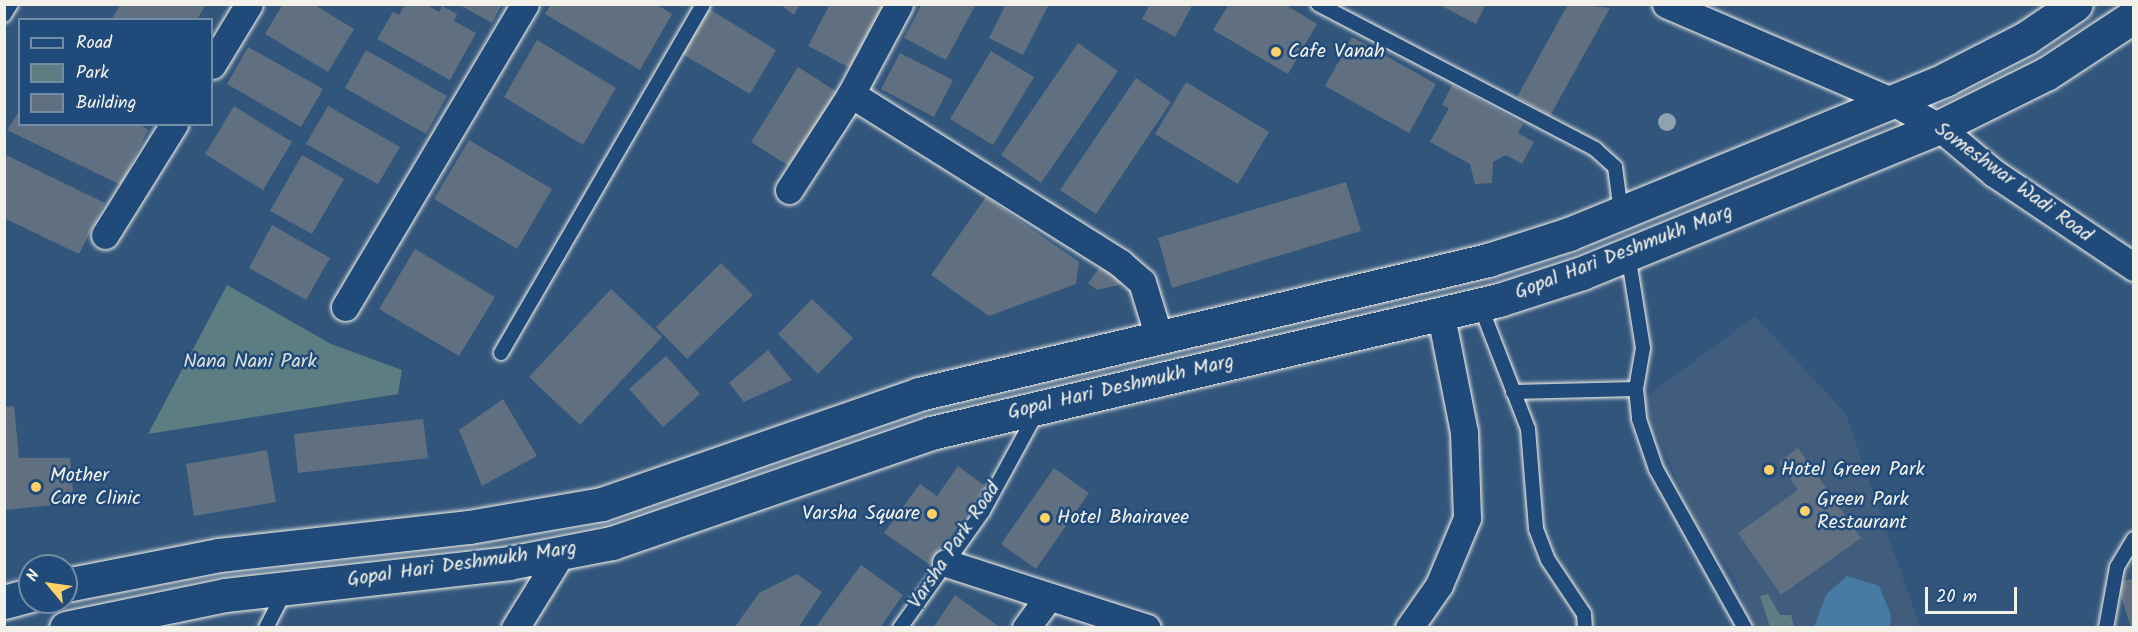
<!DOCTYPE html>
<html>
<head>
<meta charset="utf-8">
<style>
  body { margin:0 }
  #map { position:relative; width:2138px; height:632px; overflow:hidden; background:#32557c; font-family:Kalam,sans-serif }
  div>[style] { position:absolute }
  .built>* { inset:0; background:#405d7d }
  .green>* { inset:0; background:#5c7d82 }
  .water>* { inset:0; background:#477ba5 }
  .building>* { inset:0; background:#607080 }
  .roads { filter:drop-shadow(0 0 2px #f4f1e8) drop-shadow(0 0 2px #f4f1e8) }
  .lane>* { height:14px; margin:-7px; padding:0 7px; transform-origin:7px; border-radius:7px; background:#1f4a7a }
  .street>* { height:27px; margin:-13.5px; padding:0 13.5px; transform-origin:13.5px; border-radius:13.5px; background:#1f4a7a }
  .primary>* { height:33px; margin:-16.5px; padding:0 16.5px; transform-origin:16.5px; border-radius:16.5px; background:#1f4a7a }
  .trees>* { width:18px; height:18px; margin:-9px; border-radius:50%; background:#90a1af }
  .dots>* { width:16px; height:16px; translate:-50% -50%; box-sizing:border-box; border:3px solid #1f4a7a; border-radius:50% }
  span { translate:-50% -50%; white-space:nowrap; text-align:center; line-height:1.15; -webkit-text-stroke:5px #1f4a7a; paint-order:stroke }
  .poi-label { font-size:20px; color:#f4f1e8 }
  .left { translate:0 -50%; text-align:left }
  .right { translate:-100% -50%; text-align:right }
  .street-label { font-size:20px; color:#f4f1e8 }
  .park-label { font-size:20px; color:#dde0d9 }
  .frame { position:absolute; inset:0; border:6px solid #f4f1e8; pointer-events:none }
  .legend { position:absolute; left:18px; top:18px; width:195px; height:108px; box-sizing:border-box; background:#1f4a7a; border:2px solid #748da6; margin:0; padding:8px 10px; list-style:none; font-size:18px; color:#f4f1e8 }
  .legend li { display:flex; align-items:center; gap:12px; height:30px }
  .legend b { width:30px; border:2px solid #748da6 }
  .north { position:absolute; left:18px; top:554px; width:60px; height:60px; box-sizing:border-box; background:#1f4a7a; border:2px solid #748da6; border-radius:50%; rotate:299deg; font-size:16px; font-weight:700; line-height:24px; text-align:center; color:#f4f1e8 }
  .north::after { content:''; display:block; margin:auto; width:21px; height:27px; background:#ffd166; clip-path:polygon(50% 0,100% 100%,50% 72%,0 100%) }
  .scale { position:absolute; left:1925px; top:587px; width:92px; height:27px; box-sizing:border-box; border:3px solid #f4f1e8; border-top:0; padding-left:8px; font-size:18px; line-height:21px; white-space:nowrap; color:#f4f1e8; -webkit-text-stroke:4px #1f4a7a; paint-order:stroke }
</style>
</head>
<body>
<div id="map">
  <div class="built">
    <i style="clip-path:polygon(1755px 316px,1846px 414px,1920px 627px,1751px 627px,1736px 580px,1697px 525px,1642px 400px)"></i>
  </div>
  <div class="green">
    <i style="clip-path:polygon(227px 285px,331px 344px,402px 370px,398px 394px,148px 434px)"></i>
    <i style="clip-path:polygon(1768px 594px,1780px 615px,1791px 615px,1794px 627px,1770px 627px,1760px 596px)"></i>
  </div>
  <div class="water">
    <i style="clip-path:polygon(1847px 576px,1879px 586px,1891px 615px,1890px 627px,1814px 627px,1826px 595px)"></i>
  </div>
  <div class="building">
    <i style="clip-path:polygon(121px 4px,206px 4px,197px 20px,111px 20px)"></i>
    <i style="clip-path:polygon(283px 4px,313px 4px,354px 29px,328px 72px,265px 34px)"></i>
    <i style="clip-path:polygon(405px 4px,425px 4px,439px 12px,442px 6px,457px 14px,454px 21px,476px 33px,450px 80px,377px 39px,393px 12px,399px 15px)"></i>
    <i style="clip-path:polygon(458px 4px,502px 4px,492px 23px)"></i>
    <i style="clip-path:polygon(551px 4px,656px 4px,672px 14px,640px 70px,545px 14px)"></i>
    <i style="clip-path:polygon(780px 4px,800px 4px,794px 15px)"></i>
    <i style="clip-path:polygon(830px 4px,892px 4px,856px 71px,808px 46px)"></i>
    <i style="clip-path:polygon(922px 4px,976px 4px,946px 60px,904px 38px)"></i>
    <i style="clip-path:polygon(1006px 4px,1049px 4px,1023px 55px,989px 38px)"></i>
    <i style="clip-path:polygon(1150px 4px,1193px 4px,1175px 37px,1142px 19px)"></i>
    <i style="clip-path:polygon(1229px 4px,1284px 4px,1317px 24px,1288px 74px,1213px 30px)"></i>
    <i style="clip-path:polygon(1438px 4px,1486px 4px,1476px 24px)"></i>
    <i style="clip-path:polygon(1568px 4px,1610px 8px,1550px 116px,1517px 97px)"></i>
    <i style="clip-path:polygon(706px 7px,776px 50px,750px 94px,679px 52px)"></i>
    <i style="clip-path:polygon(1352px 37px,1436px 84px,1409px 133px,1325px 86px)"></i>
    <i style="clip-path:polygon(537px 40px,616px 88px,583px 145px,504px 97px)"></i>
    <i style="clip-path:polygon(1078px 43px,1118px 71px,1041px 183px,1001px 155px)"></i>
    <i style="clip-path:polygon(248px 47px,323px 89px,301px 127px,227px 84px)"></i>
    <i style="clip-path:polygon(366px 50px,447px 96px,426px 134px,345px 88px)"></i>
    <i style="clip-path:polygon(991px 51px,1034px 77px,993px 145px,950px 119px)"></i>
    <i style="clip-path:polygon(900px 53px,953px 80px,934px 117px,881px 89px)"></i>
    <i style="clip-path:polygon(798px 67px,839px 93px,792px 168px,751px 142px)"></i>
    <i style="clip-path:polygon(1136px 78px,1171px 102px,1096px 214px,1060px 190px)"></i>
    <i style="clip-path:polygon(1186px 82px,1269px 132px,1238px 184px,1155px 134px)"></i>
    <i style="clip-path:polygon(1452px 85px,1523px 124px,1518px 133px,1534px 142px,1522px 164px,1506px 155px,1493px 162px,1492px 183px,1475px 184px,1470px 164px,1430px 142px,1449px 108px,1442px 105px)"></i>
    <i style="clip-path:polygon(234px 106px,292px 142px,263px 190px,205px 154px)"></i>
    <i style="clip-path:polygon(328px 106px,400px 147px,378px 184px,306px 144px)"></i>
    <i style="clip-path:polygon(20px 110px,20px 124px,139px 124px,148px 130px,121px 185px,7px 130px)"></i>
    <i style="clip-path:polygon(469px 140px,552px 189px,517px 249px,434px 199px)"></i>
    <i style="clip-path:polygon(4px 154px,105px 203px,79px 254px,4px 218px)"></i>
    <i style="clip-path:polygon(302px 155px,344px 179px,312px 234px,270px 211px)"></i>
    <i style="clip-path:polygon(1346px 182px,1361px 231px,1172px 288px,1158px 238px)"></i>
    <i style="clip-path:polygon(986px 197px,1079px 262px,1076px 284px,989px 316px,931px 275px)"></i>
    <i style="clip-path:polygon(272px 225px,330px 258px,306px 300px,249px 268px)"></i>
    <i style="clip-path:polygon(415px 249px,495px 297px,459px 356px,379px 309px)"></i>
    <i style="clip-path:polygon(1104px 262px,1131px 282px,1097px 290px,1088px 283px)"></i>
    <i style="clip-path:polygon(721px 263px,753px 295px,687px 359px,656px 327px)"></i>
    <i style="clip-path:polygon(611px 289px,662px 337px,580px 425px,529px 377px)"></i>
    <i style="clip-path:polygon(812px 299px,853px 338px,818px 374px,778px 334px)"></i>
    <i style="clip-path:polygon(768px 350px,792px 380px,744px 402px,729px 383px)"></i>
    <i style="clip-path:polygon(666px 356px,700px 394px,663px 427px,629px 389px)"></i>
    <i style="clip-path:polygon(503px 399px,537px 456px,482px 486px,459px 430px)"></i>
    <i style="clip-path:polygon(14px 406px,19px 458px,70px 458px,74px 503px,4px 510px,4px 407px)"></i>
    <i style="clip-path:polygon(423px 419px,428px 458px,298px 473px,294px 434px)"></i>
    <i style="clip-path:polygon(1798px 448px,1861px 538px,1781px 595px,1738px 533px,1798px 490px,1779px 462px)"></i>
    <i style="clip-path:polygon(267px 450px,276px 502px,194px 516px,186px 464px)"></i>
    <i style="clip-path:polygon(958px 466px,986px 487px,930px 565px,884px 533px,920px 484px,937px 496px)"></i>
    <i style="clip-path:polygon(1054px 468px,1089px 493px,1036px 569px,1001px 544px)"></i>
    <i style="clip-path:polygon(861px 565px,903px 595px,880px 628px,815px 628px)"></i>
    <i style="clip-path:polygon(797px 574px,822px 592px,798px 628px,734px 628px,759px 593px)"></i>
    <i style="clip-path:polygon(2134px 578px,2134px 628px,2131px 628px,2117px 583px)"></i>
    <i style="clip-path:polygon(955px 595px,1001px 628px,933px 628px)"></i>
  </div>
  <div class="roads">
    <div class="lane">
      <i style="left:1318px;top:4px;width:313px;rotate:27.6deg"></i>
      <i style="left:1595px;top:149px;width:27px;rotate:42deg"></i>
      <i style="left:1615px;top:167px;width:45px;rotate:82.4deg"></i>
      <i style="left:4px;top:15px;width:13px;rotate:-58deg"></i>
      <i style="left:1628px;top:254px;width:95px;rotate:80.9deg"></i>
      <i style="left:1643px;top:348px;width:42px;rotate:99.7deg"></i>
      <i style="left:1480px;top:305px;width:133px;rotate:68.8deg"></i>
      <i style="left:1528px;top:429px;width:100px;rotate:85.4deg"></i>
      <i style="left:1536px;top:529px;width:33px;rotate:69deg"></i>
      <i style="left:1548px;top:560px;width:65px;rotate:56.3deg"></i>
      <i style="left:1584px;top:614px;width:14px;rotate:86deg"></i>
      <i style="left:501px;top:353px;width:403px;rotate:-59.9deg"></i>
      <i style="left:1513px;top:392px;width:123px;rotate:-1.4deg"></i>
      <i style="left:1636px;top:389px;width:30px;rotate:84deg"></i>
      <i style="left:1639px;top:419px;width:53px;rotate:71.2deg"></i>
      <i style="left:1656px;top:469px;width:182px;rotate:60.8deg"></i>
      <i style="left:266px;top:628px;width:44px;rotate:-62.9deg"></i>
      <i style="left:900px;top:628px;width:143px;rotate:-54.6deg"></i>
      <i style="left:983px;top:511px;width:113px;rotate:-61.4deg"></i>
      <i style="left:2106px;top:628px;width:62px;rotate:-79.8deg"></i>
      <i style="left:2117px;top:567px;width:33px;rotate:-59deg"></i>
    </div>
    <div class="street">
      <i style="left:1666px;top:4px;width:245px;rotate:23.3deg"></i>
      <i style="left:1891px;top:101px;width:55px;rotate:28.4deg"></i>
      <i style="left:1939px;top:127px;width:72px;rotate:39.9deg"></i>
      <i style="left:1994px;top:173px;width:169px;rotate:33.9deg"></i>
      <i style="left:212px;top:65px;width:71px;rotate:-58.8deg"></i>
      <i style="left:851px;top:94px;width:318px;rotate:32.1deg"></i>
      <i style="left:1120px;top:263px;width:29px;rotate:41deg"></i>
      <i style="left:1142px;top:282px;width:54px;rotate:72.9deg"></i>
      <i style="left:789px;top:190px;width:114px;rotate:-57.1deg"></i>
      <i style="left:851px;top:94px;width:102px;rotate:-61.9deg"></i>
      <i style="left:105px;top:235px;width:131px;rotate:-58.1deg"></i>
      <i style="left:345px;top:307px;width:352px;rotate:-59.3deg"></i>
      <i style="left:946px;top:563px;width:211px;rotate:17.9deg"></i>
      <i style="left:515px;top:628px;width:86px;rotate:-58.3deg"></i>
      <i style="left:1026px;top:628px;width:39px;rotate:-54deg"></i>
      <i style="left:1409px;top:628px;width:52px;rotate:-55.1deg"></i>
      <i style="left:1439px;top:585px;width:73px;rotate:-67.3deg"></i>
      <i style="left:1467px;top:518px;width:86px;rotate:-92deg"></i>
      <i style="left:1464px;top:432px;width:118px;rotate:-101.2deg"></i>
    </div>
    <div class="primary">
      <i style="left:66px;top:585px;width:156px;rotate:-11.1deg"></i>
      <i style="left:219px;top:555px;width:252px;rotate:-6.4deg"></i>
      <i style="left:469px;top:527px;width:135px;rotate:-9.8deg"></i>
      <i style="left:602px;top:504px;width:336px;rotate:-19.1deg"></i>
      <i style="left:919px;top:394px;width:585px;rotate:-13.25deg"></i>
      <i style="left:1488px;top:260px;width:85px;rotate:-17.8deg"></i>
      <i style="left:1569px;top:234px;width:408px;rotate:-22.3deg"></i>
      <i style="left:1946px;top:79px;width:90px;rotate:-27.1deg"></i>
      <i style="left:2026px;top:38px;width:60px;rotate:-34.2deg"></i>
      <i style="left:4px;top:602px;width:27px;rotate:-15deg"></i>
      <i style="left:66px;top:628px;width:162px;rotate:-11.7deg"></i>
      <i style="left:225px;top:595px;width:286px;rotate:-6.4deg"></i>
      <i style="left:509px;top:563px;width:105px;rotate:-11deg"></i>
      <i style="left:612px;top:543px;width:337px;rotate:-19deg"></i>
      <i style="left:931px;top:433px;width:583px;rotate:-13.18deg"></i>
      <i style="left:1499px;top:300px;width:87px;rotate:-18deg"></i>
      <i style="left:1582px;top:273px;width:386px;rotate:-22.2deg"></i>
      <i style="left:1939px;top:127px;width:119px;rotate:-26.4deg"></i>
      <i style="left:2046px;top:74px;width:105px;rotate:-33.4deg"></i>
    </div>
  </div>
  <div class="trees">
    <i style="left:1667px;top:122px"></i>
  </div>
  <div class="dots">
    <i style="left:1276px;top:52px;background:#ffd166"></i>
    <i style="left:1769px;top:470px;background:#ffd166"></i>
    <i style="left:36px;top:487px;background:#ffd166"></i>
    <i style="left:1805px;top:511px;background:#ffd166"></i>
    <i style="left:932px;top:514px;background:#ffd166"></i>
    <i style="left:1045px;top:518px;background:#ffd166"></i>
  </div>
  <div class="poi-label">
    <span class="left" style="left:1288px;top:52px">Cafe Vanah</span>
    <span class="left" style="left:1781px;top:470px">Hotel Green Park</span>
    <span class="left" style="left:50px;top:488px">Mother<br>Care Clinic</span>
    <span class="left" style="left:1817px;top:512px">Green Park<br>Restaurant</span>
    <span class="right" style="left:920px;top:514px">Varsha Square</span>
    <span class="left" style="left:1057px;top:518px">Hotel Bhairavee</span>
  </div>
  <div class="street-label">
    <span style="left:2013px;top:183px;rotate:36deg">Someshwar Wadi Road</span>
    <span style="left:1624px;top:253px;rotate:-21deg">Gopal Hari Deshmukh Marg</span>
    <span style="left:1121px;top:388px;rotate:-13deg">Gopal Hari Deshmukh Marg</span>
    <span style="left:955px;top:546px;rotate:-56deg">Varsha Park Road</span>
    <span style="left:462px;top:565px;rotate:-8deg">Gopal Hari Deshmukh Marg</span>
  </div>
  <div class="park-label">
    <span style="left:250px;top:362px">Nana Nani Park</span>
  </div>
  <div class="frame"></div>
  <ul class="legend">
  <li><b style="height:8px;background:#1f4a7a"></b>Road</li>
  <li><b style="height:16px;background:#5c7d82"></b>Park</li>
  <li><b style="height:16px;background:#607080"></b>Building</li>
  </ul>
  <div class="north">N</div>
  <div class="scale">20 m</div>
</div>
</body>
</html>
